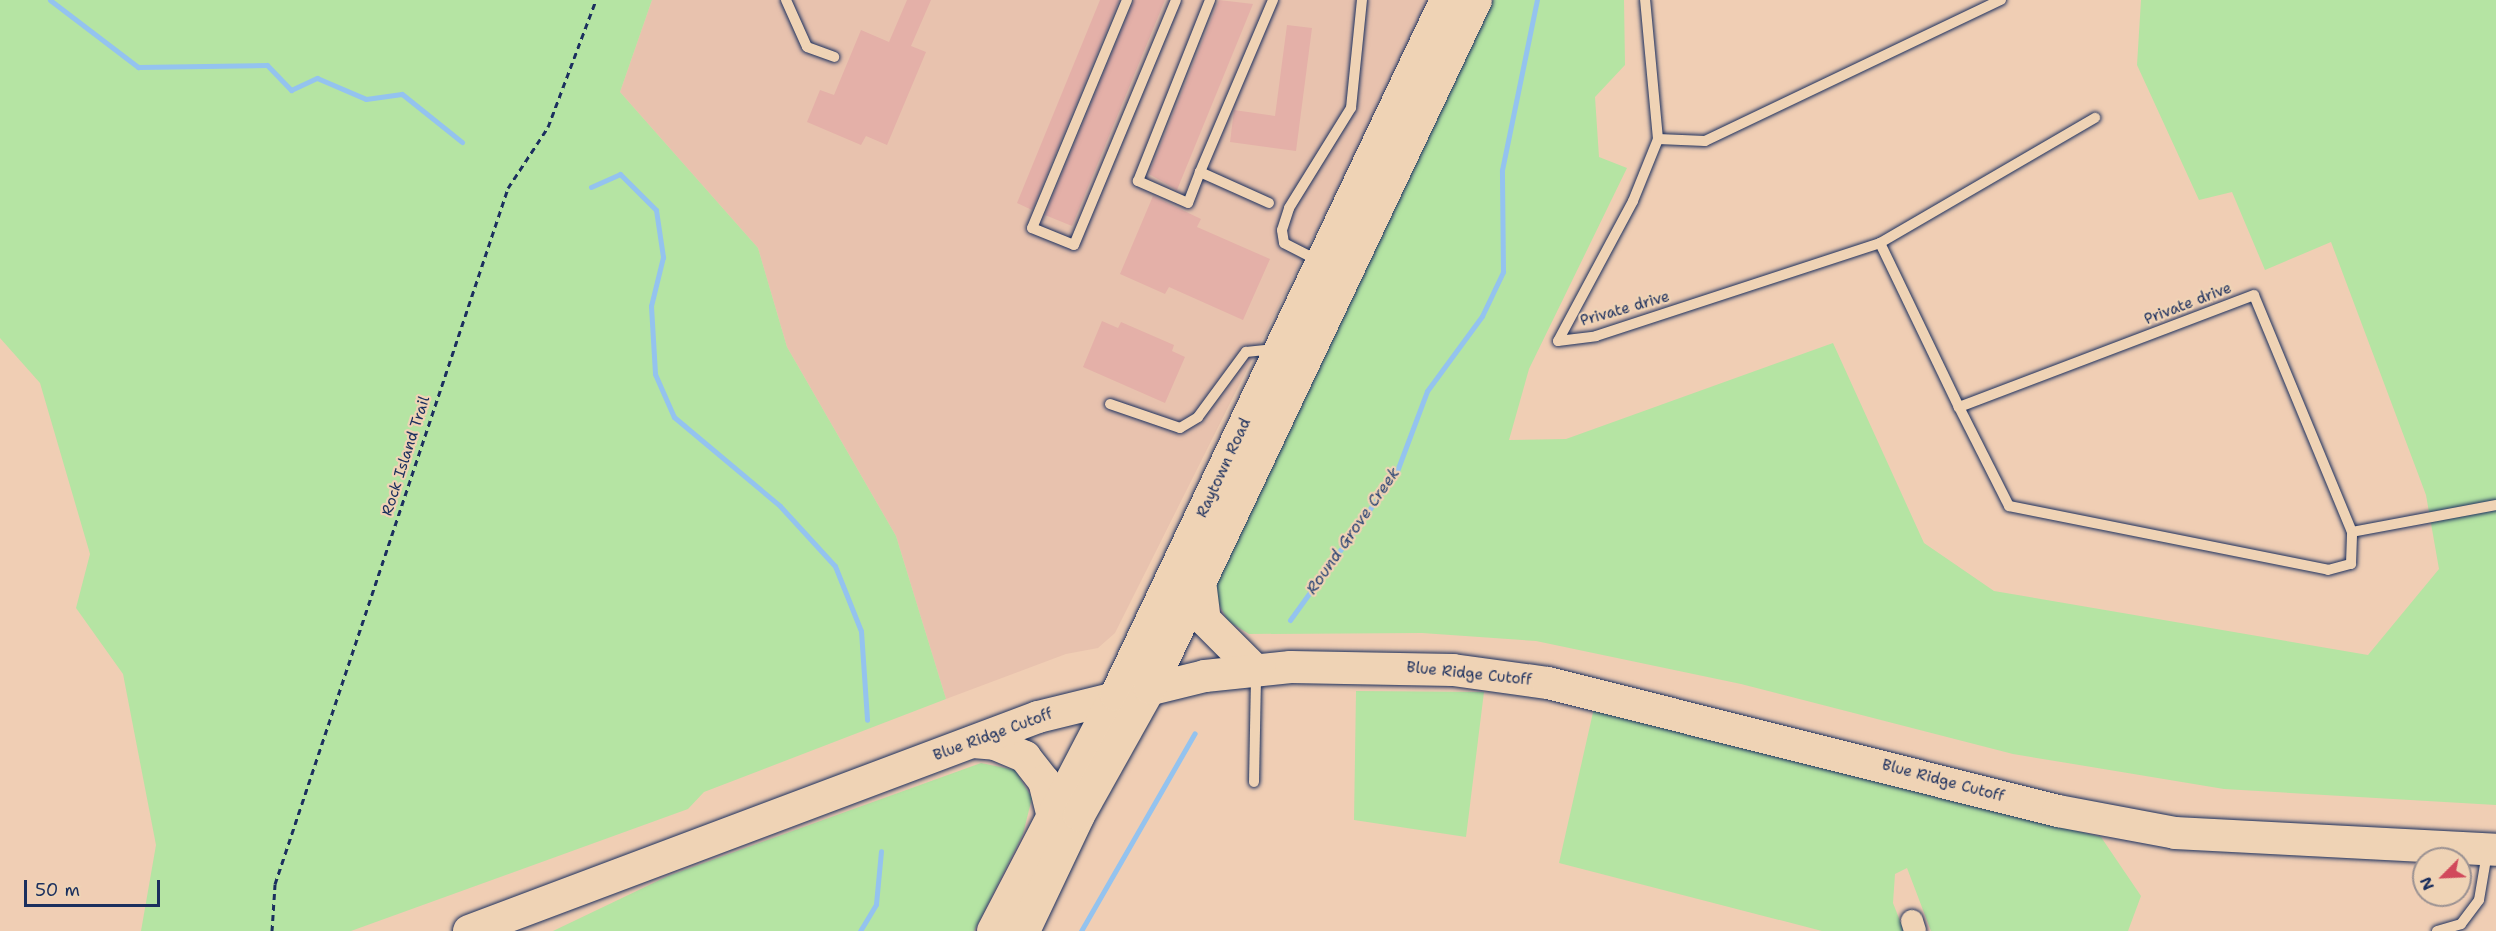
<!DOCTYPE html>
<html>
<head>
<meta charset="utf-8">
<style>
  body { margin:0 }
  #map { position:relative; width:2496px; height:931px; overflow:hidden; background:#f0ceb4; font-family:"Shantell Sans",sans-serif }
  div>[style] { position:absolute }
  .built>* { inset:0; background:#e8c2ae }
  .green>* { inset:0; background:#b5e4a3 }
  .stream>* { height:5px; margin:-2.5px; padding:0 2.5px; transform-origin:2.5px; border-radius:2.5px; background:#94c3ef }
  .building>* { inset:0; background:#e4b0a8 }
  .path>* { height:3px; margin-top:-1.5px; transform-origin:0; background:repeating-linear-gradient(90deg,#1b2f5e 0 6px,transparent 0 10.5px) }
  .roads { filter:drop-shadow(0 0 2px #1b2f5e) drop-shadow(0 0 2px #1b2f5e) }
  .service>* { height:10px; margin:-5px; padding:0 5px; transform-origin:5px; border-radius:5px; background:#efd3b5 }
  .minor>* { height:22px; margin:-11px; padding:0 11px; transform-origin:11px; border-radius:11px; background:#efd3b5 }
  .secondary>* { height:32px; margin:-16px; padding:0 16px; transform-origin:16px; border-radius:16px; background:#efd3b5 }
  span { translate:-50% -50%; white-space:nowrap; text-align:center; line-height:1.15; -webkit-text-stroke:4.5px #efd3b5; paint-order:stroke }
  .street-label { font-size:15px; color:#1b2f5e }
  .water-label { font-size:16px; color:#2d4574; font-style:italic }
  .north { position:absolute; left:2412px; top:847px; width:60px; height:60px; box-sizing:border-box; background:#efd3b5; border:2px solid #9a9192; border-radius:50%; rotate:246deg; font-size:16px; font-weight:700; line-height:24px; text-align:center; color:#1b2f5e }
  .north::after { content:''; display:block; margin:auto; width:21px; height:27px; background:#d1495b; clip-path:polygon(50% 0,100% 100%,50% 72%,0 100%) }
  .scale { position:absolute; left:24px; top:880px; width:136px; height:27px; box-sizing:border-box; border:3px solid #1b2f5e; border-top:0; padding-left:8px; font-size:18px; line-height:21px; white-space:nowrap; color:#1b2f5e; -webkit-text-stroke:4px #efd3b5; paint-order:stroke }
</style>
</head>
<body>
<div id="map">
  <div class="built">
    <i style="clip-path:polygon(652px 0,1432px 0,1115px 633px,1098px 648px,1066px 654px,946px 699px,896px 536px,787px 347px,758px 248px,620px 92px)"></i>
  </div>
  <div class="green">
    <i style="clip-path:polygon(0 0,652px 0,620px 92px,758px 248px,787px 347px,896px 536px,946px 699px,704px 792px,688px 809px,351px 931px,141px 931px,156px 845px,123px 674px,76px 608px,90px 554px,40px 383px,0 338px)"></i>
    <i style="clip-path:polygon(1493px 0,1624px 0,1625px 65px,1595px 97px,1599px 157px,1627px 168px,1529px 369px,1509px 440px,1566px 439px,1833px 343px,1924px 543px,1994px 591px,2368px 655px,2439px 569px,2426px 495px,2331px 242px,2265px 270px,2232px 192px,2199px 200px,2137px 65px,2141px 0,2496px 0,2496px 805px,2224px 789px,2013px 754px,1741px 684px,1536px 641px,1422px 633px,1249px 634px,1228px 621px,1214px 595px,1218px 567px)"></i>
    <i style="clip-path:polygon(1356px 691px,1484px 692px,1466px 837px,1354px 820px)"></i>
    <i style="clip-path:polygon(1594px 708px,2101px 837px,2141px 896px,2128px 931px,1931px 931px,1907px 868px,1895px 874px,1893px 903px,1904px 931px,1822px 931px,1559px 863px)"></i>
    <i style="clip-path:polygon(981px 763px,1015px 770px,1032px 798px,1023px 834px,974px 931px,553px 931px,668px 876px)"></i>
  </div>
  <div class="stream">
    <i style="left:50px;top:0;width:111px;rotate:37.3deg"></i>
    <i style="left:138px;top:67px;width:129px;rotate:-0.9deg"></i>
    <i style="left:267px;top:65px;width:35px;rotate:46deg"></i>
    <i style="left:291px;top:90px;width:29px;rotate:-25deg"></i>
    <i style="left:317px;top:78px;width:53px;rotate:23.2deg"></i>
    <i style="left:366px;top:99px;width:36px;rotate:-8deg"></i>
    <i style="left:402px;top:94px;width:77px;rotate:38.7deg"></i>
    <i style="left:591px;top:187px;width:32px;rotate:-24deg"></i>
    <i style="left:620px;top:174px;width:51px;rotate:45deg"></i>
    <i style="left:656px;top:210px;width:48px;rotate:81.5deg"></i>
    <i style="left:663px;top:257px;width:50px;rotate:103.8deg"></i>
    <i style="left:651px;top:306px;width:68px;rotate:86.6deg"></i>
    <i style="left:655px;top:374px;width:47px;rotate:66.2deg"></i>
    <i style="left:674px;top:417px;width:138px;rotate:40deg"></i>
    <i style="left:780px;top:506px;width:81px;rotate:47.5deg"></i>
    <i style="left:835px;top:566px;width:70px;rotate:68.2deg"></i>
    <i style="left:861px;top:631px;width:89px;rotate:86.1deg"></i>
    <i style="left:1290px;top:620px;width:183px;rotate:-54.3deg"></i>
    <i style="left:1397px;top:471px;width:85px;rotate:-69.4deg"></i>
    <i style="left:1427px;top:391px;width:93px;rotate:-53.7deg"></i>
    <i style="left:1482px;top:316px;width:49px;rotate:-64.5deg"></i>
    <i style="left:1503px;top:272px;width:102px;rotate:-90.6deg"></i>
    <i style="left:1502px;top:170px;width:174px;rotate:-78.4deg"></i>
    <i style="left:860px;top:931px;width:31px;rotate:-59deg"></i>
    <i style="left:876px;top:904px;width:53px;rotate:-84.6deg"></i>
    <i style="left:1081px;top:931px;width:228px;rotate:-60.1deg"></i>
  </div>
  <div class="building">
    <i style="clip-path:polygon(907px 0,931px 0,911px 46px,926px 52px,887px 145px,866px 136px,861px 145px,807px 122px,820px 90px,834px 95px,861px 30px,889px 42px)"></i>
    <i style="clip-path:polygon(1100px 0,1119px 0,1032px 210px,1017px 203px)"></i>
    <i style="clip-path:polygon(1134px 0,1165px 0,1072px 226px,1045px 215px)"></i>
    <i style="clip-path:polygon(1219px 0,1253px 4px,1177px 190px,1149px 174px)"></i>
    <i style="clip-path:polygon(1287px 25px,1312px 28px,1296px 151px,1230px 142px,1234px 110px,1275px 116px)"></i>
    <i style="clip-path:polygon(1153px 196px,1201px 219px,1197px 227px,1270px 259px,1243px 320px,1169px 287px,1165px 294px,1120px 274px)"></i>
    <i style="clip-path:polygon(1102px 321px,1118px 328px,1121px 322px,1174px 345px,1172px 351px,1185px 357px,1165px 403px,1083px 367px)"></i>
  </div>
  <div class="path">
    <i style="left:272px;top:931px;width:47px;rotate:-86.3deg"></i>
    <i style="left:275px;top:884px;width:734px;rotate:-71.49deg"></i>
    <i style="left:508px;top:188px;width:73px;rotate:-56.7deg"></i>
    <i style="left:548px;top:127px;width:136px;rotate:-69.3deg"></i>
  </div>
  <div class="roads">
    <div class="service">
      <i style="left:786px;top:0;width:51px;rotate:65.9deg"></i>
      <i style="left:807px;top:47px;width:29px;rotate:20deg"></i>
      <i style="left:1127px;top:0;width:247px;rotate:112.6deg"></i>
      <i style="left:1032px;top:228px;width:45px;rotate:22deg"></i>
      <i style="left:1074px;top:245px;width:265px;rotate:-67.4deg"></i>
      <i style="left:1658px;top:139px;width:47px;rotate:2.4deg"></i>
      <i style="left:1705px;top:141px;width:328px;rotate:-25.5deg"></i>
      <i style="left:1200px;top:172px;width:33px;rotate:111deg"></i>
      <i style="left:1188px;top:203px;width:55px;rotate:-156.3deg"></i>
      <i style="left:1138px;top:181px;width:195px;rotate:-68.3deg"></i>
      <i style="left:1269px;top:203px;width:76px;rotate:-155.8deg"></i>
      <i style="left:1200px;top:172px;width:187px;rotate:-67deg"></i>
      <i style="left:1880px;top:243px;width:182px;rotate:64.3deg"></i>
      <i style="left:1959px;top:407px;width:111px;rotate:63.2deg"></i>
      <i style="left:2009px;top:506px;width:325px;rotate:11.3deg"></i>
      <i style="left:2328px;top:570px;width:24px;rotate:-15deg"></i>
      <i style="left:2351px;top:564px;width:32px;rotate:-88deg"></i>
      <i style="left:2352px;top:532px;width:256px;rotate:-112.5deg"></i>
      <i style="left:2254px;top:295px;width:316px;rotate:159.2deg"></i>
      <i style="left:1319px;top:261px;width:39px;rotate:-153deg"></i>
      <i style="left:1284px;top:243px;width:13px;rotate:-99deg"></i>
      <i style="left:1282px;top:230px;width:23px;rotate:-72deg"></i>
      <i style="left:1289px;top:208px;width:118px;rotate:-58.2deg"></i>
      <i style="left:1351px;top:108px;width:109px;rotate:-84.2deg"></i>
      <i style="left:1558px;top:341px;width:38px;rotate:-7deg"></i>
      <i style="left:1596px;top:336px;width:299px;rotate:-18.1deg"></i>
      <i style="left:1880px;top:243px;width:249px;rotate:-30.2deg"></i>
      <i style="left:1558px;top:341px;width:159px;rotate:-61.8deg"></i>
      <i style="left:1633px;top:201px;width:67px;rotate:-68deg"></i>
      <i style="left:1658px;top:139px;width:140px;rotate:-95.3deg"></i>
      <i style="left:1110px;top:404px;width:74px;rotate:18.9deg"></i>
      <i style="left:1180px;top:428px;width:21px;rotate:-31deg"></i>
      <i style="left:1198px;top:417px;width:81px;rotate:-53.6deg"></i>
      <i style="left:1246px;top:352px;width:31px;rotate:-6deg"></i>
      <i style="left:2352px;top:532px;width:147px;rotate:-10.6deg"></i>
      <i style="left:1254px;top:782px;width:108px;rotate:-88.9deg"></i>
      <i style="left:2437px;top:931px;width:25px;rotate:-16deg"></i>
      <i style="left:2461px;top:924px;width:30px;rotate:-53deg"></i>
      <i style="left:2479px;top:900px;width:48px;rotate:-80.3deg"></i>
    </div>
    <div class="minor">
      <i style="left:1912px;top:921px;width:10px;rotate:73deg"></i>
    </div>
    <div class="secondary">
      <i style="left:1200px;top:581px;width:39px;rotate:83deg"></i>
      <i style="left:1205px;top:620px;width:72px;rotate:45deg"></i>
      <i style="left:973px;top:742px;width:22px;rotate:5deg"></i>
      <i style="left:995px;top:744px;width:33px;rotate:23deg"></i>
      <i style="left:1025px;top:757px;width:31px;rotate:52deg"></i>
      <i style="left:1044px;top:781px;width:33px;rotate:76deg"></i>
      <i style="left:469px;top:931px;width:608px;rotate:-20.61deg"></i>
      <i style="left:1038px;top:717px;width:172px;rotate:-13.8deg"></i>
      <i style="left:1205px;top:676px;width:86px;rotate:-6deg"></i>
      <i style="left:1291px;top:667px;width:162px;rotate:1.1deg"></i>
      <i style="left:1453px;top:670px;width:96px;rotate:7.8deg"></i>
      <i style="left:1548px;top:683px;width:526px;rotate:14.09deg"></i>
      <i style="left:2058px;top:811px;width:119px;rotate:10.6deg"></i>
      <i style="left:2175px;top:833px;width:321px;rotate:3deg"></i>
      <i style="left:993px;top:931px;width:266px;rotate:-62.5deg"></i>
      <i style="left:1116px;top:695px;width:769px;rotate:-64.6deg"></i>
      <i style="left:1024px;top:931px;width:128px;rotate:-64.6deg"></i>
      <i style="left:1079px;top:815px;width:145px;rotate:-60.8deg"></i>
      <i style="left:1150px;top:688px;width:761px;rotate:-64.65deg"></i>
    </div>
  </div>
  <div class="street-label">
    <span style="left:2188px;top:304px;rotate:-21deg">Private drive</span>
    <span style="left:1625px;top:309px;rotate:-16deg">Private drive</span>
    <span style="left:406px;top:456px;rotate:-72deg">Rock Island Trail</span>
    <span style="left:1224px;top:468px;rotate:-65deg">Raytown Road</span>
    <span style="left:1469px;top:674px;rotate:6deg">Blue Ridge Cutoff</span>
    <span style="left:993px;top:735px;rotate:-20deg">Blue Ridge Cutoff</span>
    <span style="left:1943px;top:781px;rotate:15deg">Blue Ridge Cutoff</span>
  </div>
  <div class="water-label">
    <span style="left:1353px;top:531px;rotate:-55deg">Round Grove Creek</span>
  </div>
  <div class="north">N</div>
  <div class="scale">50 m</div>
</div>
</body>
</html>
